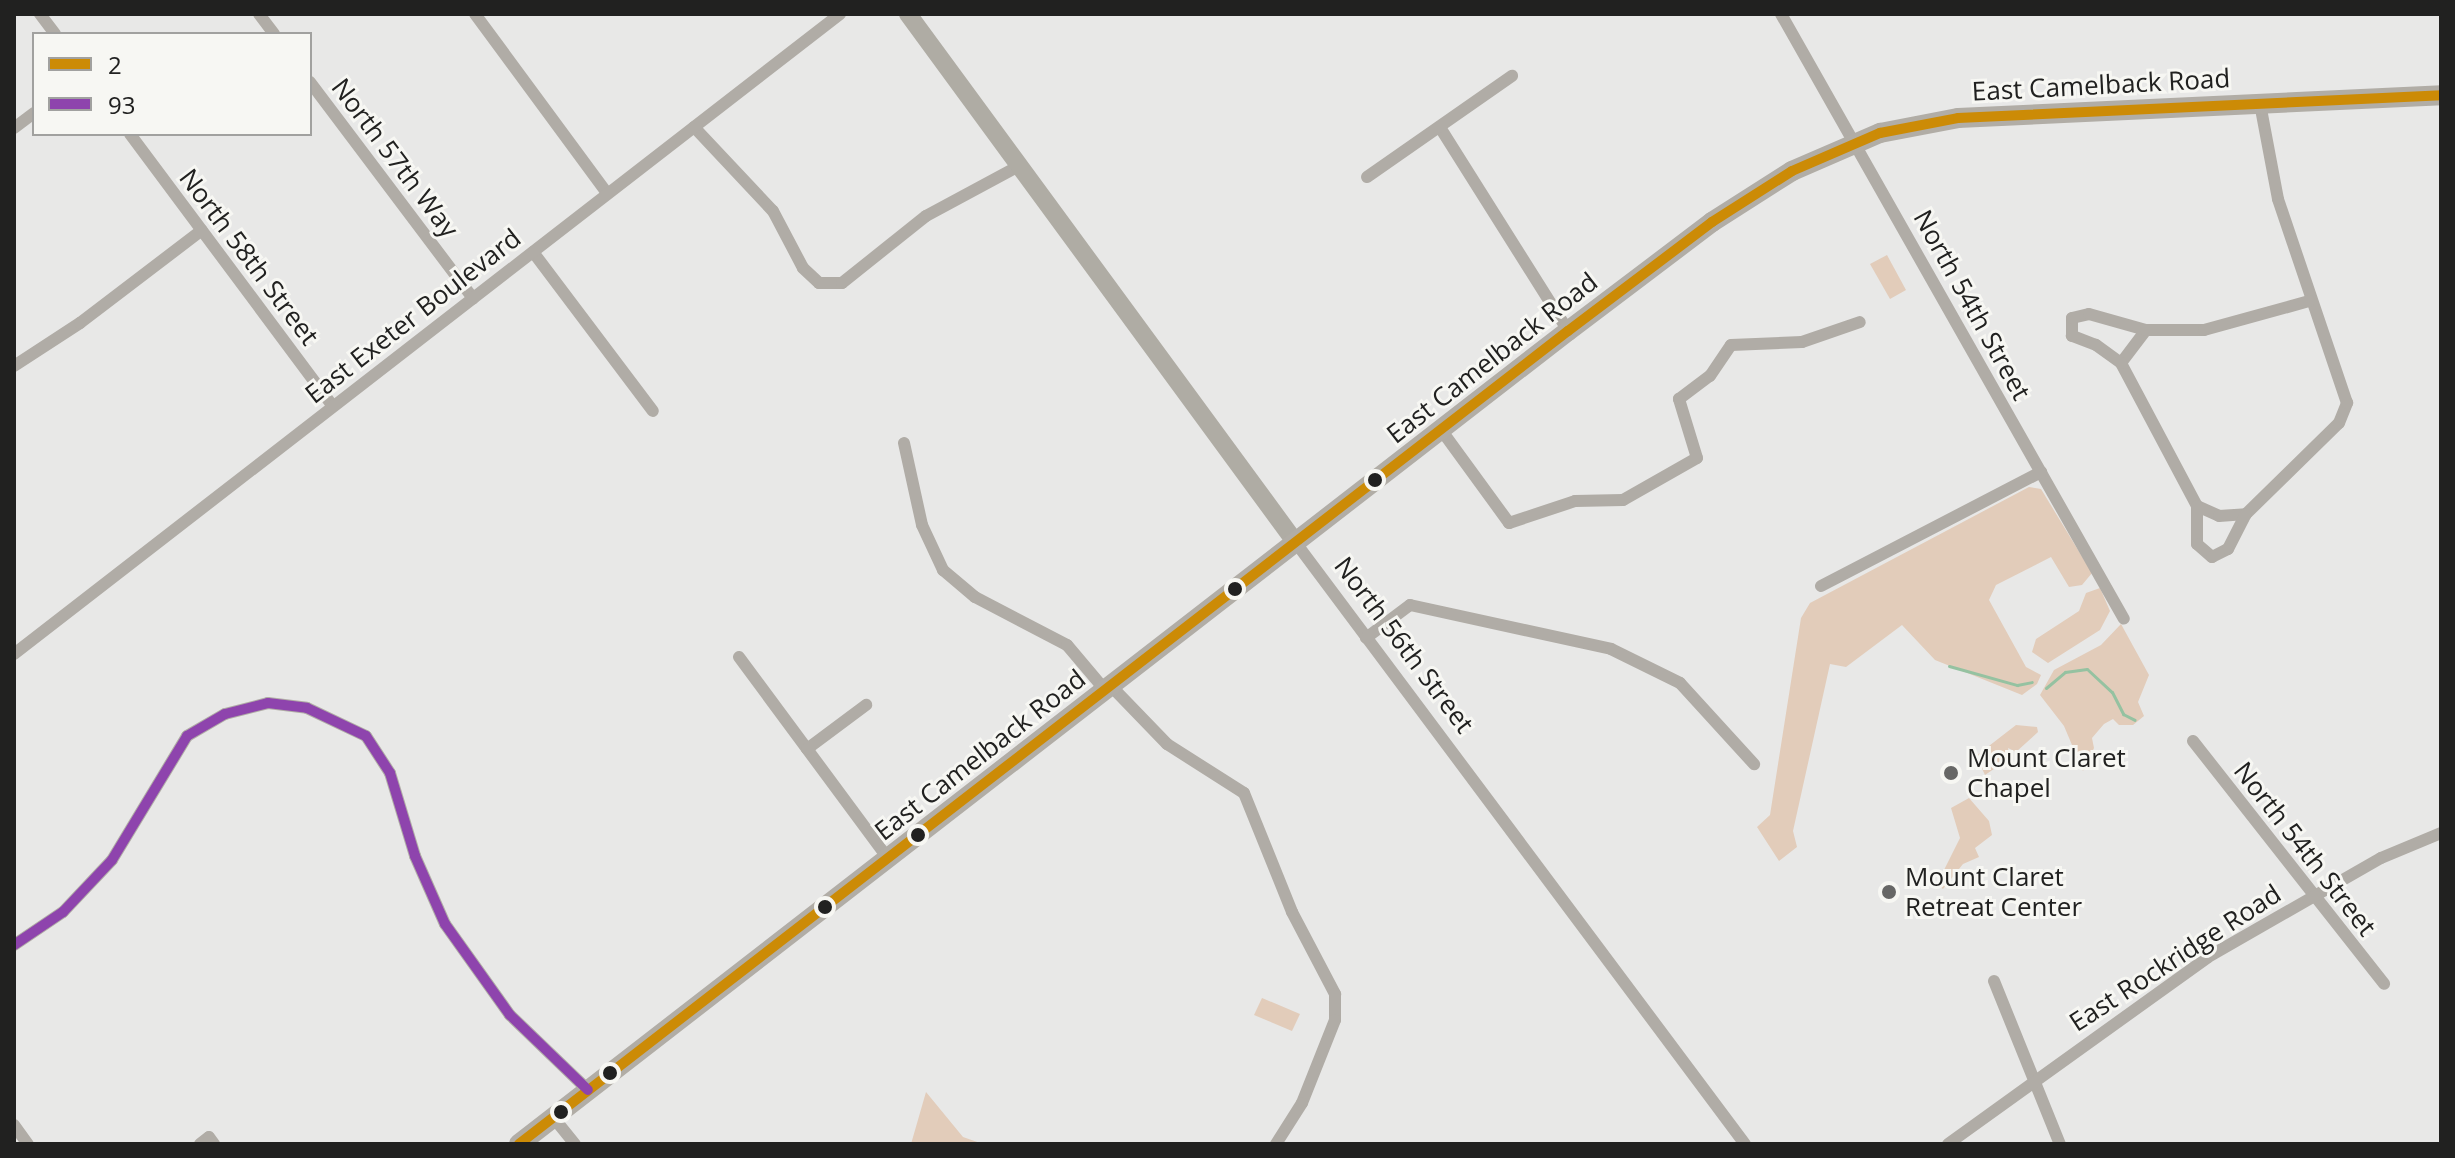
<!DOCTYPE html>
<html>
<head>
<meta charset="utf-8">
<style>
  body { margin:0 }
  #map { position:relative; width:2455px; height:1158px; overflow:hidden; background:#e8e8e7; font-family:"Open Sans",sans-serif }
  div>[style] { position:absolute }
  .green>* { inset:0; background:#e2ccba }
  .stream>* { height:3px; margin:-1.5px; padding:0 1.5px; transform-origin:1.5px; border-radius:1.5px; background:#95c2a1 }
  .street>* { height:12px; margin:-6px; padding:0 6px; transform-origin:6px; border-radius:6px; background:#b0aca6 }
  .secondary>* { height:18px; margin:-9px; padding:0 9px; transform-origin:9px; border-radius:9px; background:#afaca4 }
  .primary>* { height:20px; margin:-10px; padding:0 10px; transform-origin:10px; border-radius:10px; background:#b1ada6 }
  .bus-1>* { height:10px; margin:-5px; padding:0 5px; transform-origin:5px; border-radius:5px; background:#cc8b06 }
  .bus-2>* { height:10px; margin:-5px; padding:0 5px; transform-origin:5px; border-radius:5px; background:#8e44ad }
  .dots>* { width:22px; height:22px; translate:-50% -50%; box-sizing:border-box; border:4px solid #f7f7f3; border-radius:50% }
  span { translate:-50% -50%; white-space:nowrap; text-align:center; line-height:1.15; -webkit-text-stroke:6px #f7f7f3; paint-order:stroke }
  .street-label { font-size:26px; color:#212120 }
  .poi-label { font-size:26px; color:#212120 }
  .left { translate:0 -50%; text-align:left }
  .frame { position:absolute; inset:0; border:16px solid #212120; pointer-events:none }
  .legend { position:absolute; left:32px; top:32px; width:280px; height:104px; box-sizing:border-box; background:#f7f7f3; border:2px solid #a1a19f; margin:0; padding:10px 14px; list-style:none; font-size:24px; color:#212120 }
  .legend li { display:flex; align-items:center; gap:16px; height:40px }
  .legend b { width:40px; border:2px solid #a1a19f }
</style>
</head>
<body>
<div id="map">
  <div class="green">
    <i style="clip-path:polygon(1887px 255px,1906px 290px,1890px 299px,1870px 264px)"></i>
    <i style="clip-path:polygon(2029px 487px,2041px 489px,2092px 573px,2082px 585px,2069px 587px,2051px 557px,1996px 585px,1989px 600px,2026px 667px,2041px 675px,2037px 684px,2022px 695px,1935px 660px,1902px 625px,1846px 667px,1830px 664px,1793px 831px,1797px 847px,1779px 861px,1757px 827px,1770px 815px,1801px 618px,1810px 603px)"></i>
    <i style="clip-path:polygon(2100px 588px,2110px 611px,2100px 630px,2048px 663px,2032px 652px,2036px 639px,2079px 611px,2086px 593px)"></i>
    <i style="clip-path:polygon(2121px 624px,2149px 675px,2138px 702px,2144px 716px,2133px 725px,2119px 725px,2113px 719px,2104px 724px,2092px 738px,2094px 748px,2083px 771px,2064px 726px,2040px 695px,2054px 670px,2101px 645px)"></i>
    <i style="clip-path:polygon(2016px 725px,2037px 727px,2038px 732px,2016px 752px,2008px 748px,2010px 758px,1985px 775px,1976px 756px)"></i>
    <i style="clip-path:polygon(1969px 798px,1989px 821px,1992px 835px,1975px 848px,1979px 857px,1963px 864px,1943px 889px,1937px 884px,1960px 838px,1951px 808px)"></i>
    <i style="clip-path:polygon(1262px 998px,1300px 1014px,1292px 1031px,1254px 1015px)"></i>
    <i style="clip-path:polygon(926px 1092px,963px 1137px,983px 1144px,911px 1144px)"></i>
  </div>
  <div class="stream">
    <i style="left:1949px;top:666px;width:71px;rotate:15.6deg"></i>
    <i style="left:2017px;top:685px;width:15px;rotate:-11deg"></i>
    <i style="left:2046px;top:688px;width:25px;rotate:-40deg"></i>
    <i style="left:2065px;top:672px;width:22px;rotate:-8deg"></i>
    <i style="left:2087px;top:669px;width:34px;rotate:43deg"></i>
    <i style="left:2112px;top:692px;width:25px;rotate:63deg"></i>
    <i style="left:2123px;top:714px;width:13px;rotate:27deg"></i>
  </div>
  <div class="street">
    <i style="left:40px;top:14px;width:25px;rotate:53deg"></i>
    <i style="left:259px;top:14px;width:25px;rotate:53deg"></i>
    <i style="left:475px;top:14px;width:222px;rotate:53.6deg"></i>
    <i style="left:1781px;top:14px;width:695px;rotate:60.45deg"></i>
    <i style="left:310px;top:82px;width:271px;rotate:53deg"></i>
    <i style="left:694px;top:127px;width:115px;rotate:46.8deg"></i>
    <i style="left:773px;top:211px;width:64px;rotate:62.2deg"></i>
    <i style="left:803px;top:268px;width:22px;rotate:43deg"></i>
    <i style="left:819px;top:283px;width:23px"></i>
    <i style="left:842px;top:283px;width:107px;rotate:-38.6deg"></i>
    <i style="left:926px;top:216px;width:106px;rotate:-28.3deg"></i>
    <i style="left:14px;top:128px;width:25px;rotate:-37deg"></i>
    <i style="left:1441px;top:129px;width:239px;rotate:57.8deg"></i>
    <i style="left:130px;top:134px;width:339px;rotate:53.3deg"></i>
    <i style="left:1367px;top:177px;width:177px;rotate:-34.9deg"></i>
    <i style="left:533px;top:252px;width:199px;rotate:53deg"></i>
    <i style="left:2121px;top:363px;width:41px;rotate:-52.9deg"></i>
    <i style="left:14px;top:366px;width:79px;rotate:-33.1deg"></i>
    <i style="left:80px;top:323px;width:153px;rotate:-37.3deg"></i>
    <i style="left:1442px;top:431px;width:114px;rotate:53.9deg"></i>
    <i style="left:1509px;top:523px;width:70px;rotate:-18.4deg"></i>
    <i style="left:1575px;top:501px;width:48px;rotate:-1.2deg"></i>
    <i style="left:1623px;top:500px;width:85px;rotate:-29.6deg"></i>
    <i style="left:1697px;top:458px;width:62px;rotate:-107deg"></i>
    <i style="left:1679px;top:399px;width:39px;rotate:-37deg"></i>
    <i style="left:1710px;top:376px;width:37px;rotate:-56deg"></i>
    <i style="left:1731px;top:345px;width:71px;rotate:-2.4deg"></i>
    <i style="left:1802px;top:342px;width:61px;rotate:-19deg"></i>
    <i style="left:904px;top:443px;width:84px;rotate:77.6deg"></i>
    <i style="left:922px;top:525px;width:50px;rotate:65deg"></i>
    <i style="left:943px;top:570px;width:42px;rotate:40.2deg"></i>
    <i style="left:975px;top:597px;width:104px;rotate:27.6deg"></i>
    <i style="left:1067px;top:645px;width:60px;rotate:49.7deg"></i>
    <i style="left:2197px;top:506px;width:24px;rotate:24deg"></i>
    <i style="left:2219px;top:516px;width:27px;rotate:-4deg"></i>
    <i style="left:2246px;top:514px;width:130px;rotate:-44.4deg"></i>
    <i style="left:2339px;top:423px;width:22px;rotate:-68deg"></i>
    <i style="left:2347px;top:403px;width:215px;rotate:-108.7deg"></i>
    <i style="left:2278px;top:199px;width:97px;rotate:-100.7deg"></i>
    <i style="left:2197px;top:506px;width:162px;rotate:-118deg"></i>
    <i style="left:2121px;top:363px;width:31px;rotate:-144deg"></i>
    <i style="left:2096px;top:345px;width:26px;rotate:-159deg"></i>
    <i style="left:2072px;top:336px;width:18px;rotate:-90deg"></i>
    <i style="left:2072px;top:318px;width:17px;rotate:-13deg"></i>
    <i style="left:2089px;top:314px;width:59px;rotate:15.7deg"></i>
    <i style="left:2146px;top:330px;width:58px"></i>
    <i style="left:2204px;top:330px;width:109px;rotate:-15.4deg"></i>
    <i style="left:2197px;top:506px;width:38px;rotate:90deg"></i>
    <i style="left:2197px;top:544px;width:20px;rotate:41deg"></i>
    <i style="left:2212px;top:557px;width:18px;rotate:-27deg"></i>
    <i style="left:2228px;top:549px;width:39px;rotate:-63deg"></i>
    <i style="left:1296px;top:543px;width:750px;rotate:53.24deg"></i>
    <i style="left:1821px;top:586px;width:248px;rotate:-27.4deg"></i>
    <i style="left:1366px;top:638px;width:55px;rotate:-36.9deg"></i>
    <i style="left:1410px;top:605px;width:206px;rotate:12.3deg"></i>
    <i style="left:1611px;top:649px;width:77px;rotate:26.2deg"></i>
    <i style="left:1680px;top:683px;width:110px;rotate:47.6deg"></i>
    <i style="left:14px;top:654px;width:1045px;rotate:-37.77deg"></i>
    <i style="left:739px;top:657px;width:250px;rotate:53.5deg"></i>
    <i style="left:1111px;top:686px;width:81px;rotate:46deg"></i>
    <i style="left:1167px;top:744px;width:91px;rotate:32.5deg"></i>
    <i style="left:1244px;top:793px;width:128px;rotate:68deg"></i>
    <i style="left:1292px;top:912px;width:93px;rotate:62.3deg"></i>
    <i style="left:1335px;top:994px;width:26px;rotate:90deg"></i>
    <i style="left:1335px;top:1020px;width:89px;rotate:111.7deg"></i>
    <i style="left:1302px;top:1103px;width:49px;rotate:122.4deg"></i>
    <i style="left:2193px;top:741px;width:309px;rotate:51.8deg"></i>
    <i style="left:807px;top:749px;width:74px;rotate:-36.7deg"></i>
    <i style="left:14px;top:945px;width:59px;rotate:-34deg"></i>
    <i style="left:63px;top:912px;width:71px;rotate:-46.7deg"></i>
    <i style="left:112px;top:860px;width:145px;rotate:-58.8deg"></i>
    <i style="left:187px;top:736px;width:44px;rotate:-30.1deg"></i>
    <i style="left:225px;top:714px;width:44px;rotate:-14.3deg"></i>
    <i style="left:268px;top:703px;width:39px;rotate:7deg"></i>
    <i style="left:307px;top:708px;width:65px;rotate:25.4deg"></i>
    <i style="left:366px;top:736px;width:44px;rotate:57deg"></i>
    <i style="left:390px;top:773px;width:87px;rotate:73.2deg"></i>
    <i style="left:415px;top:856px;width:74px;rotate:66.2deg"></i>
    <i style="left:445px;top:924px;width:112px;rotate:54.5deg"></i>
    <i style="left:510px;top:1015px;width:108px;rotate:43.9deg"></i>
    <i style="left:1994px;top:981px;width:176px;rotate:68deg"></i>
    <i style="left:553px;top:1117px;width:35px;rotate:51deg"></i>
    <i style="left:14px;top:1125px;width:24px;rotate:54deg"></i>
    <i style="left:200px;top:1144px;width:11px;rotate:-38deg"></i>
    <i style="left:209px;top:1137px;width:9px;rotate:54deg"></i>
    <i style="left:1948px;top:1144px;width:320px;rotate:-35.7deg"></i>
    <i style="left:2208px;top:957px;width:199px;rotate:-29.8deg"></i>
    <i style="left:2381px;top:858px;width:65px;rotate:-22.6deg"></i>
  </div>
  <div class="secondary">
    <i style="left:908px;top:14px;width:656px;rotate:53.74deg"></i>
  </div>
  <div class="primary">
    <i style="left:519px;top:1144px;width:1327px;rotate:-37.78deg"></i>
    <i style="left:1568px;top:331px;width:181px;rotate:-37.1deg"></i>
    <i style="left:1712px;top:222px;width:95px;rotate:-32.5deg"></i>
    <i style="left:1792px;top:171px;width:96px;rotate:-23.4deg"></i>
    <i style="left:1880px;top:133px;width:79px;rotate:-10.9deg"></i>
    <i style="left:1958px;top:118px;width:484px;rotate:-2.7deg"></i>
  </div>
  <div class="bus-1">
    <i style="left:519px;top:1144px;width:1327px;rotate:-37.78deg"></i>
    <i style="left:1568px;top:331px;width:181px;rotate:-37.1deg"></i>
    <i style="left:1712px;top:222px;width:95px;rotate:-32.5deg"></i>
    <i style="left:1792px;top:171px;width:96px;rotate:-23.4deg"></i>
    <i style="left:1880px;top:133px;width:79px;rotate:-10.9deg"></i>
    <i style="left:1958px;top:118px;width:484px;rotate:-2.7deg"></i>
  </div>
  <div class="bus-2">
    <i style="left:14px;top:945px;width:59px;rotate:-34deg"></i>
    <i style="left:63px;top:912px;width:71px;rotate:-46.7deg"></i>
    <i style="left:112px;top:860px;width:145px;rotate:-58.8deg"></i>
    <i style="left:187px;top:736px;width:44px;rotate:-30.1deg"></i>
    <i style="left:225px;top:714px;width:44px;rotate:-14.3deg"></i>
    <i style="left:268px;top:703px;width:39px;rotate:7deg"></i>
    <i style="left:307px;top:708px;width:65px;rotate:25.4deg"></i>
    <i style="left:366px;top:736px;width:44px;rotate:57deg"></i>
    <i style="left:390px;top:773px;width:87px;rotate:73.2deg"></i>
    <i style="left:415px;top:856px;width:74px;rotate:66.2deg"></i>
    <i style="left:445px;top:924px;width:112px;rotate:54.5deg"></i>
    <i style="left:510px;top:1015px;width:108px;rotate:43.9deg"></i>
  </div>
  <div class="dots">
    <i style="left:1375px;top:480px;background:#212120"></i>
    <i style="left:1235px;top:589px;background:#212120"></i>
    <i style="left:1951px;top:773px;background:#676766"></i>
    <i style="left:918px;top:835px;background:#212120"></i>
    <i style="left:1889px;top:892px;background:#676766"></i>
    <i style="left:825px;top:907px;background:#212120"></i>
    <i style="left:610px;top:1073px;background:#212120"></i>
    <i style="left:561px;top:1112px;background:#212120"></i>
  </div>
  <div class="street-label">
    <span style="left:2101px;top:85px;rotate:-3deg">East Camelback Road</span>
    <span style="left:395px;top:158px;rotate:53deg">North 57th Way</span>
    <span style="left:249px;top:257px;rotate:53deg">North 58th Street</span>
    <span style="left:1972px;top:305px;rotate:61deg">North 54th Street</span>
    <span style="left:413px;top:316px;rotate:-38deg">East Exeter Boulevard</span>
    <span style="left:1492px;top:358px;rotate:-38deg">East Camelback Road</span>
    <span style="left:1404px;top:645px;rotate:53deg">North 56th Street</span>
    <span style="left:980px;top:755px;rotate:-38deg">East Camelback Road</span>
    <span style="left:2305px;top:849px;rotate:52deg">North 54th Street</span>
    <span style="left:2175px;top:958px;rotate:-33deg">East Rockridge Road</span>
  </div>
  <div class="poi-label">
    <span class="left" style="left:1967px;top:773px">Mount Claret<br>Chapel</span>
    <span class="left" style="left:1905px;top:892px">Mount Claret<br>Retreat Center</span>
  </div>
  <div class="frame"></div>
  <ul class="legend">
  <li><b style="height:10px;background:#cc8b06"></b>2</li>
  <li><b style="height:10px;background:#8e44ad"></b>93</li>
  </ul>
</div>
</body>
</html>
